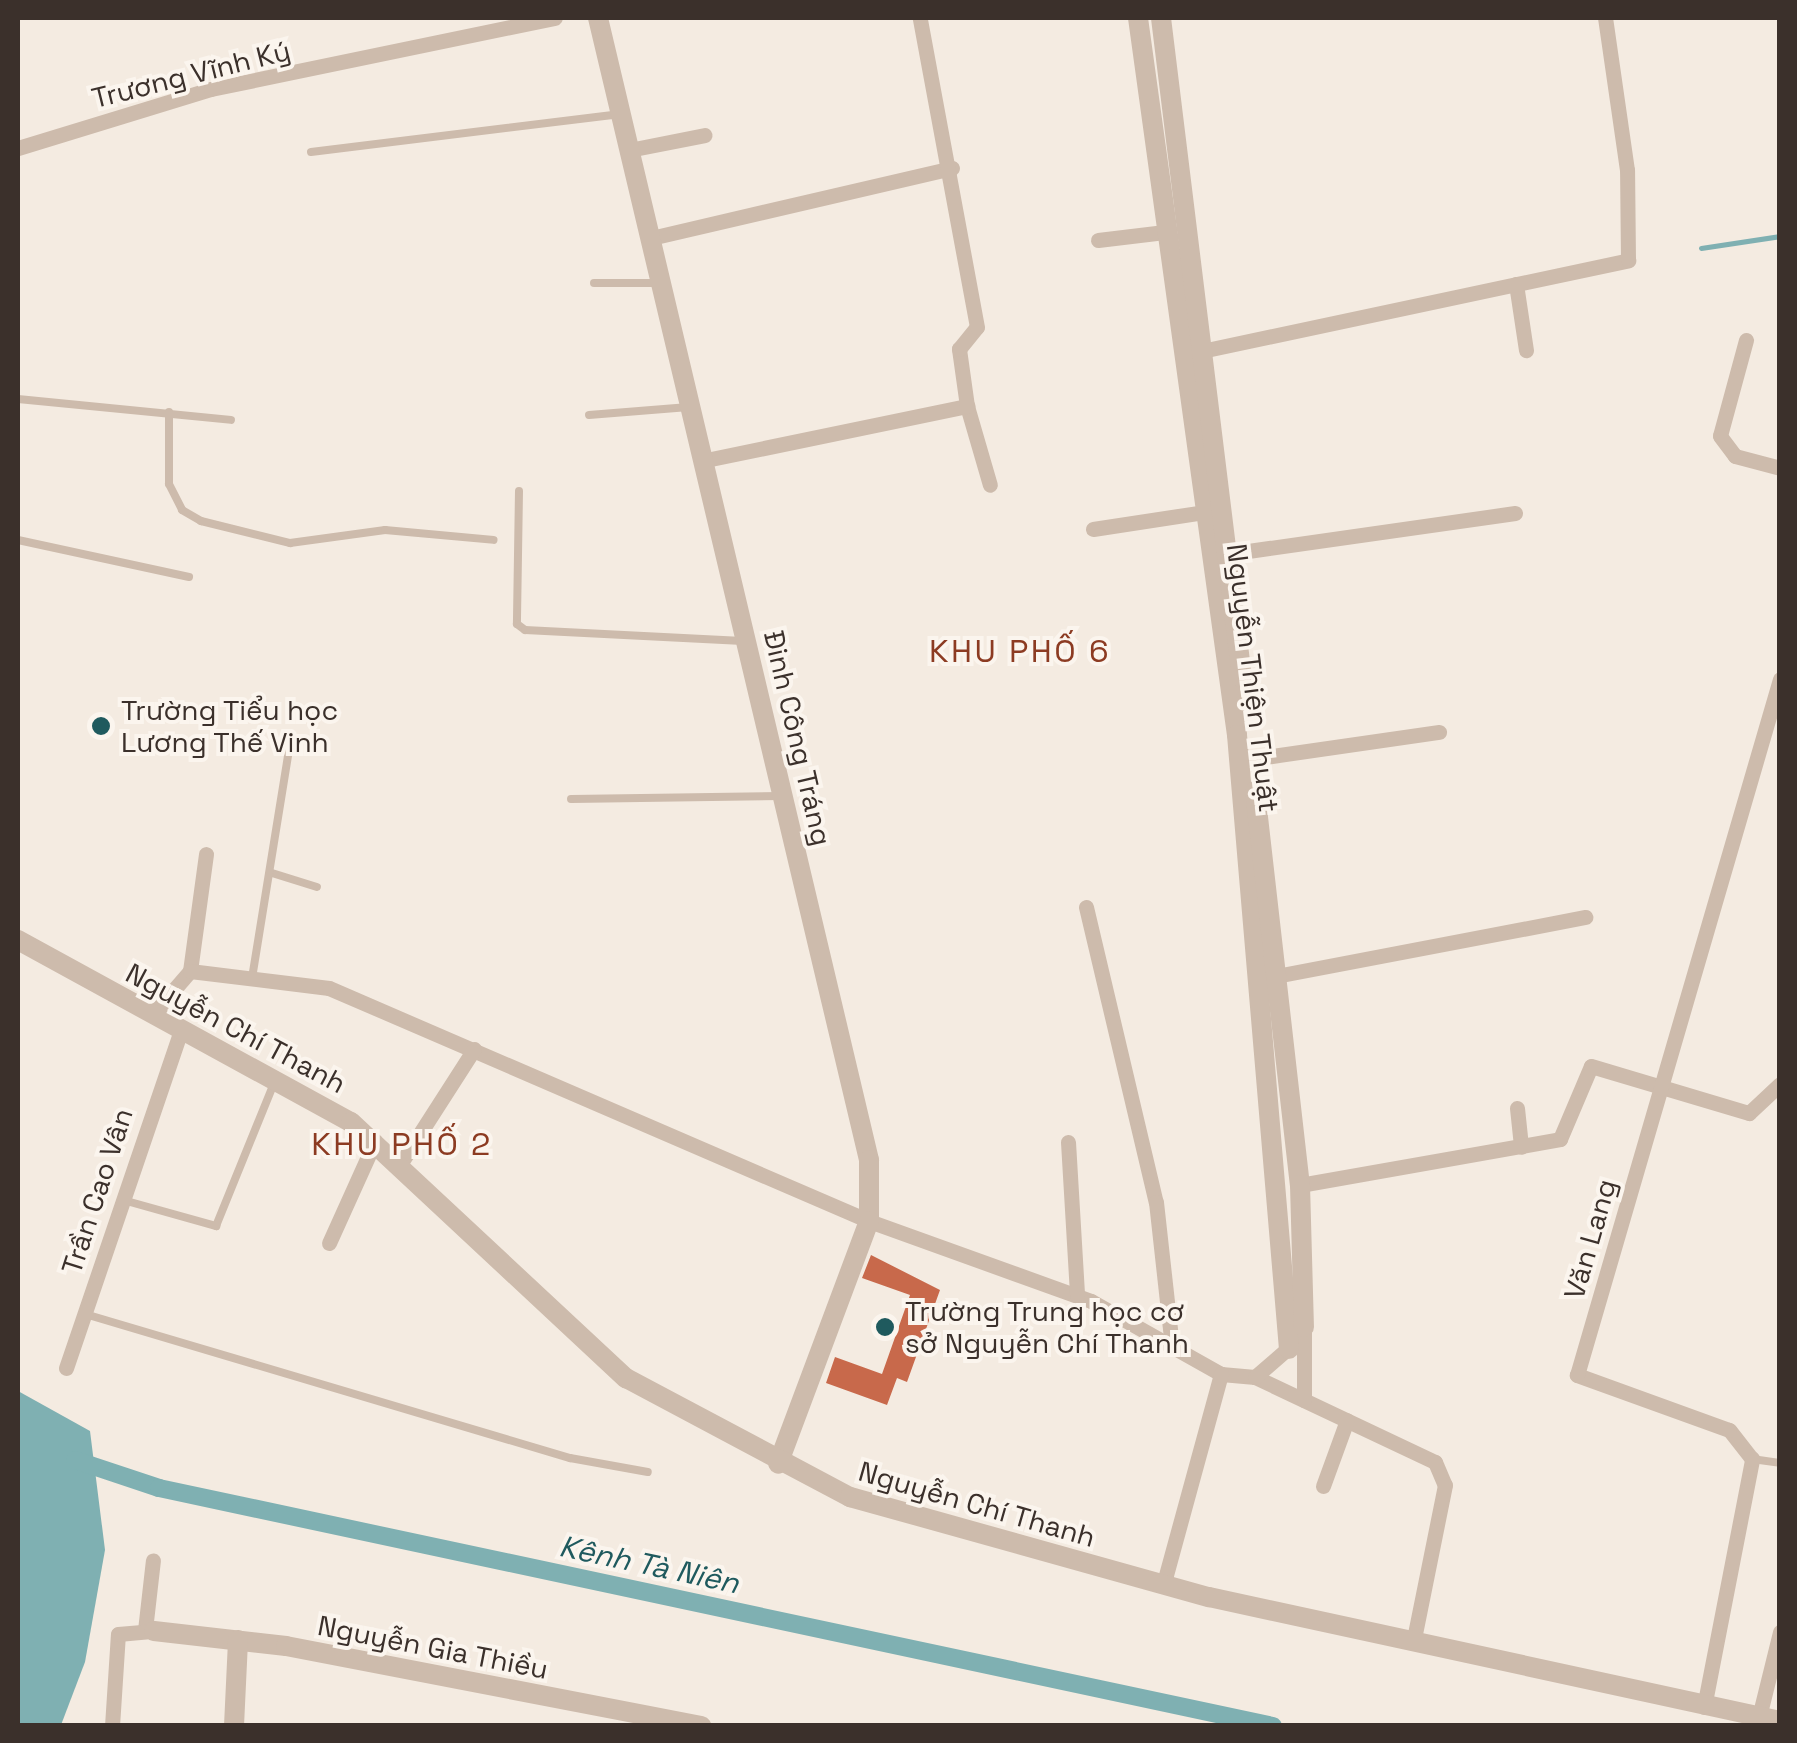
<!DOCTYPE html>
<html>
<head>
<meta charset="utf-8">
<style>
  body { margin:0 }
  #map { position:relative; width:1797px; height:1743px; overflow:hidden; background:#f4ebe1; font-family:"Space Grotesk",sans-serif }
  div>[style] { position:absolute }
  .water>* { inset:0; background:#7fb0b2 }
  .stream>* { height:5px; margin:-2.5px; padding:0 2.5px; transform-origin:2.5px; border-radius:2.5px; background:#7fb0b2 }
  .canal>* { height:18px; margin:-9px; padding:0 9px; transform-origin:9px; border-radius:9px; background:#7fb0b2 }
  .building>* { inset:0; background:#c8694b }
  .service>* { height:8px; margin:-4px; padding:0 4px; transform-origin:4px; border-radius:4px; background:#cdbbac }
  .minor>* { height:15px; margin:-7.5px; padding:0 7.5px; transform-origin:7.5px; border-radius:7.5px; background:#cdbbac }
  .tertiary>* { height:20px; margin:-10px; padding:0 10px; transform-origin:10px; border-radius:10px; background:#cdbbac }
  .dots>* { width:28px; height:28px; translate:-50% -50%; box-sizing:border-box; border:5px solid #fbf5ee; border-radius:50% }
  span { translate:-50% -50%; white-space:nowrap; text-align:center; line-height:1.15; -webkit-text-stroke:8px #fbf5ee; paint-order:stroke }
  .street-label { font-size:28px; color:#3b302b }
  .poi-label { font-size:28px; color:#3b302b }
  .left { translate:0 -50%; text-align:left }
  .water-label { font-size:30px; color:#1f5a5e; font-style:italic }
  .quarter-label { font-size:32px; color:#8c3b22; letter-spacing:2.5px }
  .frame { position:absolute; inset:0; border:20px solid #3b302b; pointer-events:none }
</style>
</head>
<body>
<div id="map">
  <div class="water">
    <i style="clip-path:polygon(18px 1391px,90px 1431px,105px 1550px,85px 1662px,61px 1725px,18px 1725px)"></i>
  </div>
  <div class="stream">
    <i style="left:1701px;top:248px;width:80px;rotate:-8.6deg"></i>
  </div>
  <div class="canal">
    <i style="left:75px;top:1460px;width:89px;rotate:18.4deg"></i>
    <i style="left:159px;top:1488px;width:1139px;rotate:12.06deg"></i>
  </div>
  <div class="building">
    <i style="clip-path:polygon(871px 1255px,940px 1290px,907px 1382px,897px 1378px,887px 1405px,826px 1383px,835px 1357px,882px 1374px,910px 1295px,862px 1278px)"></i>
  </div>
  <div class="service">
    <i style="left:311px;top:152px;width:310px;rotate:-7deg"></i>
    <i style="left:594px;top:283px;width:66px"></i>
    <i style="left:18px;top:399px;width:214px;rotate:5.6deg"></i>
    <i style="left:169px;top:412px;width:72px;rotate:90deg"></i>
    <i style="left:169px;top:484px;width:29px;rotate:63deg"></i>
    <i style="left:182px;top:510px;width:22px;rotate:30deg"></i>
    <i style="left:201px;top:521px;width:92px;rotate:13.9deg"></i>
    <i style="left:290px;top:543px;width:96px;rotate:-7.8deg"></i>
    <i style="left:385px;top:530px;width:109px;rotate:5.2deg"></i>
    <i style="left:589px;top:415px;width:100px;rotate:-4.6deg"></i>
    <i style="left:519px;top:491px;width:133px;rotate:90.9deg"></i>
    <i style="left:517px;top:624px;width:10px;rotate:37deg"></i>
    <i style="left:525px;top:630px;width:218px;rotate:2.9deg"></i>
    <i style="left:18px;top:540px;width:175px;rotate:12.2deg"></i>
    <i style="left:571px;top:799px;width:210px;rotate:-0.8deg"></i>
    <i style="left:272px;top:873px;width:47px;rotate:17.3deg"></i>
    <i style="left:253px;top:972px;width:232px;rotate:-80.8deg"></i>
    <i style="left:123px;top:1200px;width:97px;rotate:15.6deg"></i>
    <i style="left:216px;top:1226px;width:157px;rotate:-67.9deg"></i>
    <i style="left:85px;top:1314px;width:506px;rotate:16.54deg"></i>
    <i style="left:570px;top:1458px;width:79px;rotate:10.2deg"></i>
    <i style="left:1752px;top:1459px;width:28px;rotate:8deg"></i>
  </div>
  <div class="minor">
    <i style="left:18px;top:148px;width:202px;rotate:-17deg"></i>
    <i style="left:211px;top:89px;width:351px;rotate:-11.7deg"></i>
    <i style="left:629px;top:150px;width:77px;rotate:-11.2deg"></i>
    <i style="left:651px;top:238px;width:309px;rotate:-13.1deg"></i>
    <i style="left:1098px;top:240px;width:67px;rotate:-6.8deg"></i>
    <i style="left:1516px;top:284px;width:67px;rotate:81.4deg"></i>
    <i style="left:1746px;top:340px;width:99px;rotate:105.2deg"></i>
    <i style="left:1720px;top:436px;width:25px;rotate:53deg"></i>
    <i style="left:1735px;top:456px;width:47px;rotate:14.9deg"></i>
    <i style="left:1197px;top:352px;width:441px;rotate:-12deg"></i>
    <i style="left:1628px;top:260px;width:90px;rotate:-90.6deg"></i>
    <i style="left:1627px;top:170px;width:154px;rotate:-98.2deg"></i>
    <i style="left:967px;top:406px;width:82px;rotate:73.8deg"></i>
    <i style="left:706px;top:460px;width:267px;rotate:-11.7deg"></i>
    <i style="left:967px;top:406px;width:58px;rotate:-98deg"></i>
    <i style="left:959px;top:349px;width:28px;rotate:-51deg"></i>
    <i style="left:977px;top:327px;width:314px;rotate:-100.5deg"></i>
    <i style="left:1093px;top:529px;width:112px;rotate:-8.7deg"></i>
    <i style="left:1220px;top:555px;width:298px;rotate:-8.1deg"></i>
    <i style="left:1251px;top:759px;width:190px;rotate:-8.2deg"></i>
    <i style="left:1086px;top:907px;width:303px;rotate:76.7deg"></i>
    <i style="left:1156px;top:1202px;width:137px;rotate:83.7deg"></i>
    <i style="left:190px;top:971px;width:118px;rotate:-82.2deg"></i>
    <i style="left:1276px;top:976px;width:315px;rotate:-10.8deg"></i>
    <i style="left:152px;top:1015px;width:58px;rotate:-49.2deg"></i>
    <i style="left:190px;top:971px;width:140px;rotate:7deg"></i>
    <i style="left:329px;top:988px;width:588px;rotate:23.34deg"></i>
    <i style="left:869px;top:1221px;width:236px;rotate:19.8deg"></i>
    <i style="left:1091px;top:1301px;width:149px;rotate:29.3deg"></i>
    <i style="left:1221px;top:1374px;width:34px;rotate:5deg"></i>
    <i style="left:1255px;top:1377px;width:199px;rotate:25.3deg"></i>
    <i style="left:1435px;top:1462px;width:25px;rotate:67deg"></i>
    <i style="left:1445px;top:1485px;width:161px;rotate:101.4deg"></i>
    <i style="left:1517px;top:1108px;width:39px;rotate:84deg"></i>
    <i style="left:1068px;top:1142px;width:153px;rotate:86.6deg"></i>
    <i style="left:399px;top:1166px;width:139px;rotate:-57.3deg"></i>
    <i style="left:1300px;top:1185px;width:264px;rotate:-10deg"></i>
    <i style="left:1560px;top:1139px;width:79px;rotate:-67deg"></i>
    <i style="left:1591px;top:1066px;width:165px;rotate:16.6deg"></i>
    <i style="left:1749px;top:1113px;width:42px;rotate:-43.1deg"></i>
    <i style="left:329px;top:1243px;width:112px;rotate:-65.7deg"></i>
    <i style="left:66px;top:1368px;width:356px;rotate:-71.2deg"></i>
    <i style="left:1255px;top:1377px;width:52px;rotate:-41.1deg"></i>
    <i style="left:1304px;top:1400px;width:73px;rotate:-90deg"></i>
    <i style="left:1323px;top:1486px;width:70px;rotate:-70deg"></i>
    <i style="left:1163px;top:1586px;width:220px;rotate:-74.7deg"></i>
    <i style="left:145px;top:1630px;width:70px;rotate:-83.5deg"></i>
    <i style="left:1704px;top:1707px;width:253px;rotate:-79deg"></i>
    <i style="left:1752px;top:1459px;width:37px;rotate:-128deg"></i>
    <i style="left:1729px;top:1430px;width:162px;rotate:-160.1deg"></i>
    <i style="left:1577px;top:1375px;width:725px;rotate:-73.74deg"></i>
    <i style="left:1759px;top:1717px;width:88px;rotate:-76.1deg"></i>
    <i style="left:112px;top:1726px;width:92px;rotate:-86.3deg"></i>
    <i style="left:118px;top:1634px;width:36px;rotate:-5deg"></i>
  </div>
  <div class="tertiary">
    <i style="left:598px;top:18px;width:1174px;rotate:76.65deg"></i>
    <i style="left:869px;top:1160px;width:61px;rotate:90deg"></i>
    <i style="left:869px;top:1221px;width:259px;rotate:110.5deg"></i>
    <i style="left:1138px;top:18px;width:724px;rotate:82.14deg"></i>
    <i style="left:1237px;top:735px;width:616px;rotate:85.16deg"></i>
    <i style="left:1161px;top:18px;width:665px;rotate:83deg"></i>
    <i style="left:1255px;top:791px;width:397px;rotate:83.5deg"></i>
    <i style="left:1300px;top:1185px;width:142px;rotate:88.4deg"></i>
    <i style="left:18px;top:940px;width:379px;rotate:28.7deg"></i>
    <i style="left:351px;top:1122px;width:376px;rotate:43deg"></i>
    <i style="left:626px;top:1378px;width:254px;rotate:28deg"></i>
    <i style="left:850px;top:1497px;width:373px;rotate:15.6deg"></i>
    <i style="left:1209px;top:1597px;width:584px;rotate:12.25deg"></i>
    <i style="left:154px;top:1631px;width:133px;rotate:6.5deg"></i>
    <i style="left:286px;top:1646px;width:423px;rotate:10.9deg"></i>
    <i style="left:234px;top:1726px;width:86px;rotate:-87.3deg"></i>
  </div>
  <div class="dots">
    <i style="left:101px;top:726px;background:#1f5a5e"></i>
    <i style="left:885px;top:1327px;background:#1f5a5e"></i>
  </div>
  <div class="street-label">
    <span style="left:191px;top:74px;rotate:-14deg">Trương Vĩnh Ký</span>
    <span style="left:1253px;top:678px;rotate:83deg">Nguyễn Thiện Thuật</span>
    <span style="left:798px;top:738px;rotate:77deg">Đinh Công Tráng</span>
    <span style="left:236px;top:1028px;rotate:28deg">Nguyễn Chí Thanh</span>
    <span style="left:97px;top:1191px;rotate:-72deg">Trần Cao Vân</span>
    <span style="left:1590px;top:1239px;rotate:-74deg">Văn Lang</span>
    <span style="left:977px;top:1504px;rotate:16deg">Nguyễn Chí Thanh</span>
    <span style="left:433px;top:1647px;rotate:11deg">Nguyễn Gia Thiều</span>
  </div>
  <div class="poi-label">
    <span class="left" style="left:121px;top:726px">Trường Tiểu học<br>Lương Thế Vinh</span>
    <span class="left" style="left:905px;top:1327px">Trường Trung học cơ<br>sở Nguyễn Chí Thanh</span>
  </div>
  <div class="water-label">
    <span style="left:649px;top:1565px;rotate:12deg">Kênh Tà Niên</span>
  </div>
  <div class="quarter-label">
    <span style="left:1020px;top:651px">KHU PHỐ 6</span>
    <span style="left:402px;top:1144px">KHU PHỐ 2</span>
  </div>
  <div class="frame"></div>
</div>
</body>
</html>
